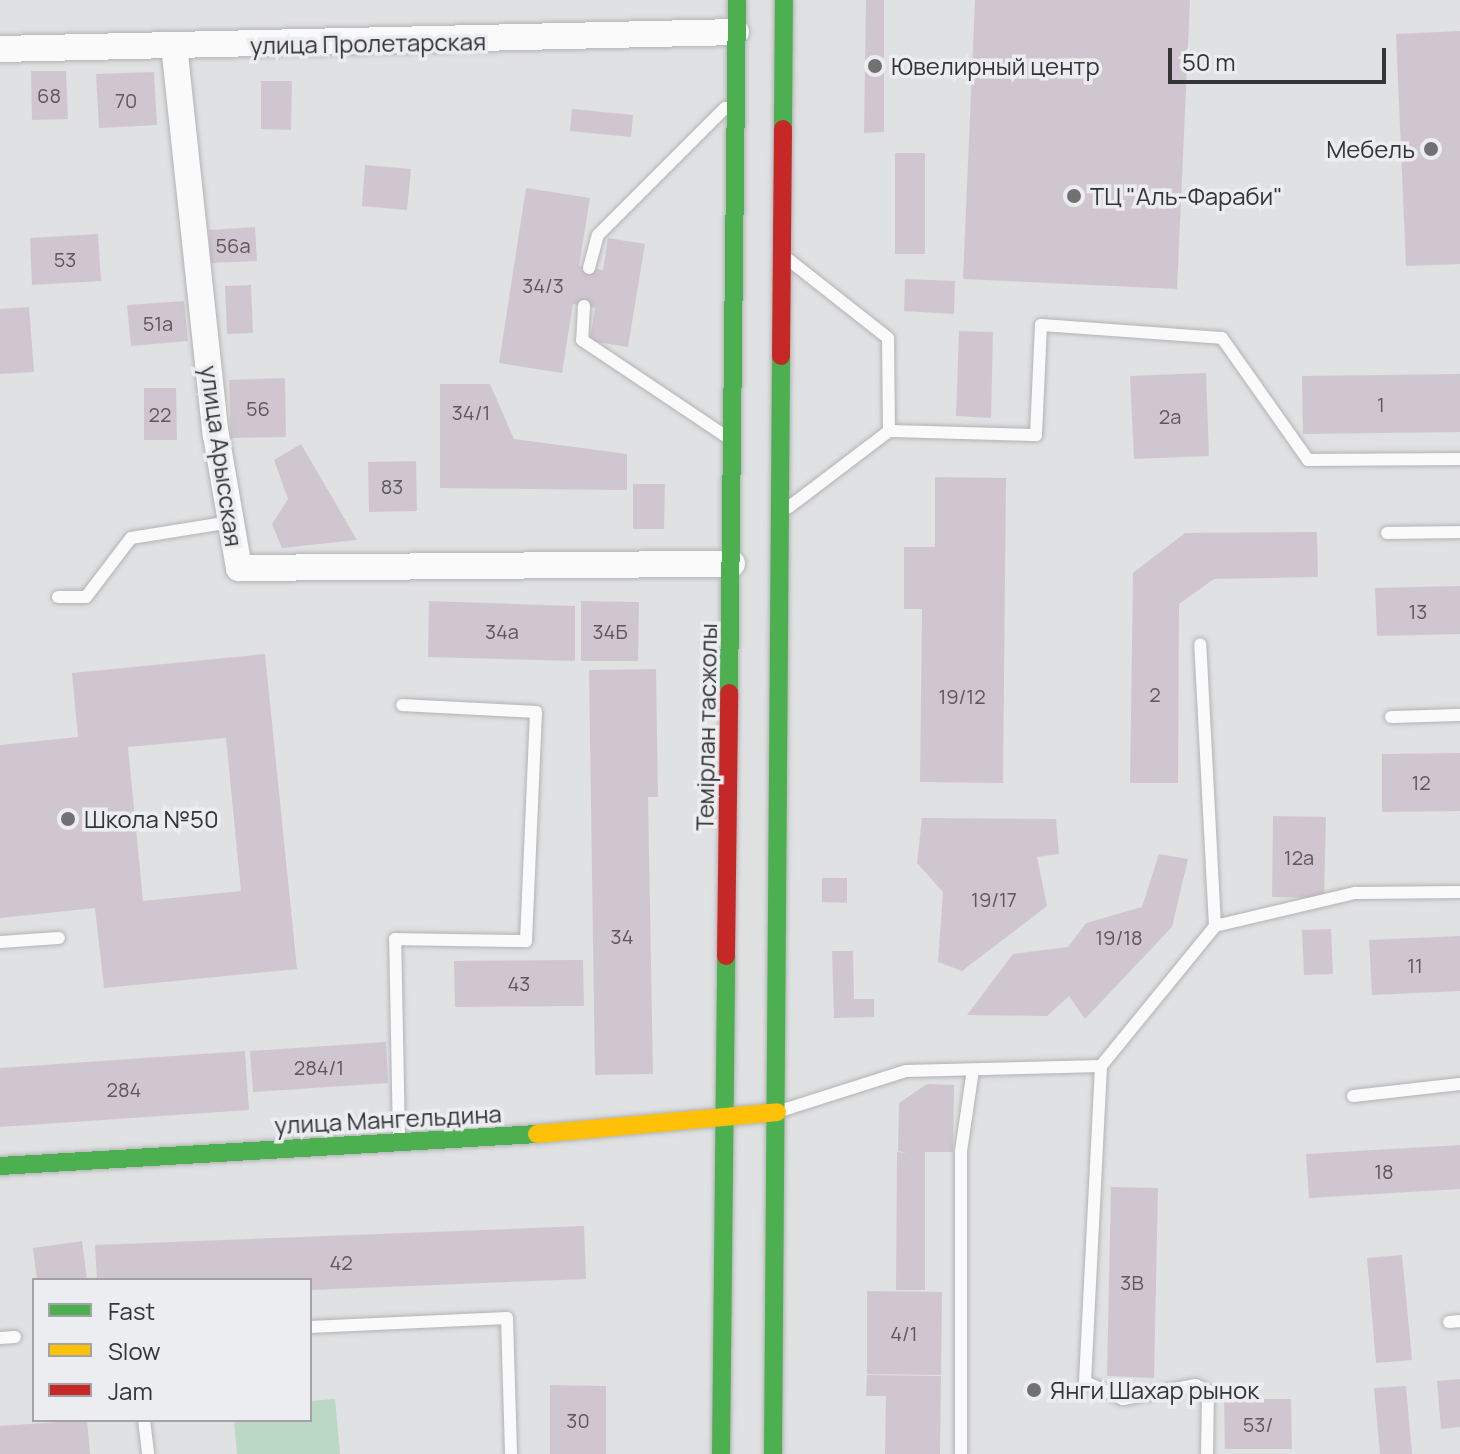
<!DOCTYPE html>
<html>
<head>
<meta charset="utf-8">
<style>
  body { margin:0 }
  #map { position:relative; width:1460px; height:1454px; overflow:hidden; background:#e0e1e3; font-family:Manrope,sans-serif }
  div>[style] { position:absolute }
  .green>* { inset:0; background:#bbd8c4 }
  .building>* { inset:0; background:#d0c6d0 }
  .roads { filter:drop-shadow(0 0 2px #b2b3b4) drop-shadow(0 0 2px #b2b3b4) }
  .lane>* { height:12px; margin:-6px; padding:0 6px; transform-origin:6px; border-radius:6px; background:#fafafb }
  .street>* { height:26px; margin:-13px; padding:0 13px; transform-origin:13px; border-radius:13px; background:#fafafb }
  .fast>* { height:18px; margin:-9px; padding:0 9px; transform-origin:9px; border-radius:9px; background:#4caf50 }
  .slow>* { height:18px; margin:-9px; padding:0 9px; transform-origin:9px; border-radius:9px; background:#ffc107 }
  .jam>* { height:18px; margin:-9px; padding:0 9px; transform-origin:9px; border-radius:9px; background:#c62828 }
  .dots>* { width:22px; height:22px; translate:-50% -50%; box-sizing:border-box; border:4px solid #ecedf1; border-radius:50% }
  span { translate:-50% -50%; white-space:nowrap; text-align:center; line-height:1.15; -webkit-text-stroke:7px #ecedf1; paint-order:stroke }
  .number-label { font-size:20px; color:#5c595c }
  .number-label span { -webkit-text-stroke-width:0 }
  .street-label { font-size:24px; color:#353536 }
  .poi-label { font-size:24px; color:#353536 }
  .left { translate:0 -50%; text-align:left }
  .right { translate:-100% -50%; text-align:right }
  .legend { position:absolute; left:32px; top:1278px; width:280px; height:144px; box-sizing:border-box; background:#ecedf1; border:2px solid #a3a3a6; margin:0; padding:10px 14px; list-style:none; font-size:24px; color:#353536 }
  .legend li { display:flex; align-items:center; gap:16px; height:40px }
  .legend b { width:40px; border:2px solid #a3a3a6 }
  .scale { position:absolute; left:1168px; top:48px; width:218px; height:36px; box-sizing:border-box; border:4px solid #353536; border-top:0; padding-left:10px; font-size:24px; line-height:28px; white-space:nowrap; color:#353536; -webkit-text-stroke:6px #ecedf1; paint-order:stroke }
</style>
</head>
<body>
<div id="map">
  <div class="green">
    <i style="clip-path:polygon(335px 1399px,340px 1454px,237px 1454px,234px 1420px,310px 1420px,310px 1401px)"></i>
  </div>
  <div class="building">
    <i style="clip-path:polygon(866px 0,884px 0,884px 132px,864px 133px)"></i>
    <i style="clip-path:polygon(975px 0,1190px 0,1177px 289px,963px 279px)"></i>
    <i style="clip-path:polygon(1460px 31px,1460px 264px,1406px 266px,1396px 34px)"></i>
    <i style="clip-path:polygon(31px 71px,66px 71px,68px 119px,32px 120px)"></i>
    <i style="clip-path:polygon(154px 72px,157px 125px,99px 128px,96px 74px)"></i>
    <i style="clip-path:polygon(261px 81px,292px 81px,291px 130px,261px 129px)"></i>
    <i style="clip-path:polygon(572px 109px,633px 115px,631px 137px,570px 131px)"></i>
    <i style="clip-path:polygon(895px 153px,925px 153px,925px 254px,895px 254px)"></i>
    <i style="clip-path:polygon(365px 165px,411px 169px,407px 210px,362px 206px)"></i>
    <i style="clip-path:polygon(526px 188px,590px 198px,579px 266px,603px 270px,608px 238px,645px 244px,628px 347px,590px 341px,595px 308px,573px 304px,562px 373px,499px 363px)"></i>
    <i style="clip-path:polygon(255px 227px,257px 261px,211px 263px,209px 230px)"></i>
    <i style="clip-path:polygon(98px 234px,101px 281px,32px 285px,30px 238px)"></i>
    <i style="clip-path:polygon(905px 279px,955px 281px,954px 314px,904px 311px)"></i>
    <i style="clip-path:polygon(251px 285px,253px 333px,227px 334px,225px 286px)"></i>
    <i style="clip-path:polygon(184px 301px,188px 341px,131px 346px,127px 305px)"></i>
    <i style="clip-path:polygon(29px 307px,34px 372px,0 374px,0 309px)"></i>
    <i style="clip-path:polygon(959px 331px,993px 332px,991px 418px,956px 416px)"></i>
    <i style="clip-path:polygon(1206px 373px,1209px 456px,1134px 459px,1130px 376px)"></i>
    <i style="clip-path:polygon(1460px 374px,1460px 432px,1303px 434px,1302px 376px)"></i>
    <i style="clip-path:polygon(285px 378px,286px 437px,231px 438px,229px 380px)"></i>
    <i style="clip-path:polygon(440px 384px,490px 384px,514px 439px,627px 454px,627px 490px,440px 488px)"></i>
    <i style="clip-path:polygon(144px 388px,176px 388px,177px 440px,144px 440px)"></i>
    <i style="clip-path:polygon(301px 444px,357px 540px,282px 548px,272px 524px,288px 499px,274px 460px)"></i>
    <i style="clip-path:polygon(416px 461px,417px 511px,369px 512px,368px 462px)"></i>
    <i style="clip-path:polygon(935px 477px,1006px 478px,1003px 783px,920px 782px,922px 609px,904px 609px,904px 547px,935px 547px)"></i>
    <i style="clip-path:polygon(633px 484px,665px 484px,664px 529px,633px 529px)"></i>
    <i style="clip-path:polygon(1317px 532px,1318px 577px,1214px 579px,1179px 604px,1178px 783px,1130px 783px,1133px 573px,1185px 533px)"></i>
    <i style="clip-path:polygon(1460px 586px,1460px 634px,1377px 636px,1375px 588px)"></i>
    <i style="clip-path:polygon(429px 601px,575px 606px,575px 661px,428px 657px)"></i>
    <i style="clip-path:polygon(581px 601px,639px 602px,638px 661px,581px 661px)"></i>
    <i style="clip-path:polygon(evenodd,265px 654px,297px 969px,104px 988px,95px 908px,0 918px,0 745px,78px 737px,72px 673px,265px 654px,226px 738px,241px 891px,143px 901px,128px 747px,226px 738px)"></i>
    <i style="clip-path:polygon(656px 669px,658px 797px,648px 797px,653px 1074px,595px 1075px,589px 670px)"></i>
    <i style="clip-path:polygon(1460px 753px,1460px 811px,1382px 812px,1382px 754px)"></i>
    <i style="clip-path:polygon(1273px 816px,1326px 817px,1324px 898px,1272px 897px)"></i>
    <i style="clip-path:polygon(922px 818px,1056px 819px,1059px 854px,1037px 857px,1047px 906px,962px 971px,938px 962px,943px 892px,917px 863px)"></i>
    <i style="clip-path:polygon(1159px 854px,1188px 859px,1172px 927px,1085px 1019px,1069px 996px,1047px 1016px,967px 1015px,1013px 954px,1068px 947px,1086px 923px,1142px 907px)"></i>
    <i style="clip-path:polygon(822px 878px,847px 878px,847px 903px,822px 902px)"></i>
    <i style="clip-path:polygon(1331px 929px,1333px 974px,1304px 975px,1302px 930px)"></i>
    <i style="clip-path:polygon(1460px 936px,1460px 991px,1372px 995px,1369px 940px)"></i>
    <i style="clip-path:polygon(832px 951px,853px 951px,854px 999px,874px 999px,874px 1017px,834px 1018px)"></i>
    <i style="clip-path:polygon(583px 960px,584px 1006px,455px 1007px,454px 961px)"></i>
    <i style="clip-path:polygon(386px 1042px,388px 1083px,253px 1092px,250px 1051px)"></i>
    <i style="clip-path:polygon(245px 1051px,249px 1110px,0 1127px,0 1068px)"></i>
    <i style="clip-path:polygon(927px 1084px,954px 1085px,953px 1152px,925px 1152px,925px 1290px,896px 1290px,897px 1152px,907px 1153px,898px 1151px,899px 1103px)"></i>
    <i style="clip-path:polygon(1460px 1145px,1460px 1189px,1309px 1198px,1306px 1154px)"></i>
    <i style="clip-path:polygon(1111px 1187px,1158px 1188px,1154px 1378px,1107px 1376px)"></i>
    <i style="clip-path:polygon(584px 1226px,586px 1279px,310px 1290px,310px 1280px,97px 1280px,95px 1245px)"></i>
    <i style="clip-path:polygon(82px 1241px,87px 1280px,37px 1280px,33px 1248px)"></i>
    <i style="clip-path:polygon(1402px 1255px,1412px 1360px,1376px 1363px,1367px 1258px)"></i>
    <i style="clip-path:polygon(867px 1291px,942px 1292px,941px 1375px,867px 1374px)"></i>
    <i style="clip-path:polygon(867px 1375px,941px 1376px,940px 1454px,885px 1454px,886px 1396px,866px 1396px)"></i>
    <i style="clip-path:polygon(1460px 1379px,1460px 1427px,1441px 1429px,1437px 1381px)"></i>
    <i style="clip-path:polygon(550px 1385px,606px 1386px,606px 1454px,550px 1454px)"></i>
    <i style="clip-path:polygon(1406px 1386px,1412px 1454px,1380px 1454px,1374px 1388px)"></i>
    <i style="clip-path:polygon(1224px 1399px,1291px 1399px,1292px 1449px,1225px 1449px)"></i>
    <i style="clip-path:polygon(87px 1420px,90px 1454px,0 1454px,0 1426px)"></i>
  </div>
  <div class="roads">
    <div class="lane">
      <i style="left:589px;top:268px;width:34px;rotate:-75deg"></i>
      <i style="left:598px;top:235px;width:180px;rotate:-45deg"></i>
      <i style="left:584px;top:306px;width:34px;rotate:93deg"></i>
      <i style="left:582px;top:340px;width:171px;rotate:33.8deg"></i>
      <i style="left:889px;top:431px;width:147px;rotate:1.6deg"></i>
      <i style="left:1036px;top:435px;width:110px;rotate:-87.4deg"></i>
      <i style="left:1041px;top:325px;width:181px;rotate:4.1deg"></i>
      <i style="left:1222px;top:338px;width:149px;rotate:54.8deg"></i>
      <i style="left:1308px;top:460px;width:152px;rotate:-0.4deg"></i>
      <i style="left:789px;top:507px;width:126px;rotate:-37.2deg"></i>
      <i style="left:889px;top:431px;width:93px;rotate:-90.6deg"></i>
      <i style="left:888px;top:338px;width:126px;rotate:-141.8deg"></i>
      <i style="left:1387px;top:533px;width:73px;rotate:-0.8deg"></i>
      <i style="left:58px;top:597px;width:28px"></i>
      <i style="left:86px;top:597px;width:74px;rotate:-52.7deg"></i>
      <i style="left:131px;top:538px;width:101px;rotate:-9.1deg"></i>
      <i style="left:1391px;top:717px;width:69px;rotate:-1.7deg"></i>
      <i style="left:1215px;top:926px;width:144px;rotate:-13.3deg"></i>
      <i style="left:1355px;top:893px;width:105px;rotate:-0.5deg"></i>
      <i style="left:0;top:942px;width:59px;rotate:-3.9deg"></i>
      <i style="left:1101px;top:1066px;width:316px;rotate:92.9deg"></i>
      <i style="left:1085px;top:1382px;width:42px;rotate:24.1deg"></i>
      <i style="left:1123px;top:1399px;width:74px;rotate:-10.9deg"></i>
      <i style="left:1196px;top:1385px;width:13px;rotate:27deg"></i>
      <i style="left:1208px;top:1391px;width:63px;rotate:90.9deg"></i>
      <i style="left:1353px;top:1096px;width:108px;rotate:-6.4deg"></i>
      <i style="left:780px;top:1111px;width:132px;rotate:-17.6deg"></i>
      <i style="left:906px;top:1071px;width:195px;rotate:-1.5deg"></i>
      <i style="left:1101px;top:1066px;width:181px;rotate:-50.8deg"></i>
      <i style="left:1215px;top:926px;width:282px;rotate:-93deg"></i>
      <i style="left:399px;top:1139px;width:200px;rotate:-91.1deg"></i>
      <i style="left:395px;top:939px;width:131px;rotate:0.9deg"></i>
      <i style="left:526px;top:941px;width:229px;rotate:-87.5deg"></i>
      <i style="left:536px;top:712px;width:134px;rotate:-177deg"></i>
      <i style="left:1449px;top:1322px;width:11px;rotate:-5deg"></i>
      <i style="left:310px;top:1327px;width:197px;rotate:-2.6deg"></i>
      <i style="left:507px;top:1318px;width:136px;rotate:88.3deg"></i>
      <i style="left:0;top:1338px;width:15px;rotate:-4deg"></i>
      <i style="left:144px;top:1420px;width:34px;rotate:83deg"></i>
      <i style="left:961px;top:1454px;width:303px;rotate:-90deg"></i>
      <i style="left:961px;top:1151px;width:82px;rotate:-81.6deg"></i>
    </div>
    <div class="street">
      <i style="left:174px;top:45px;width:392px;rotate:83.9deg"></i>
      <i style="left:216px;top:435px;width:135px;rotate:80.2deg"></i>
      <i style="left:239px;top:568px;width:493px;rotate:-0.5deg"></i>
      <i style="left:0;top:49px;width:736px;rotate:-1.32deg"></i>
    </div>
    <div class="fast">
      <i style="left:783px;top:129px;width:129px;rotate:-89.6deg"></i>
      <i style="left:729px;top:693px;width:693px;rotate:-89.34deg"></i>
      <i style="left:0;top:1166px;width:538px;rotate:-3.41deg"></i>
      <i style="left:721px;top:1454px;width:498px;rotate:-89.4deg"></i>
      <i style="left:773px;top:1454px;width:1098px;rotate:-89.58deg"></i>
    </div>
    <div class="slow">
      <i style="left:537px;top:1134px;width:241px;rotate:-5.2deg"></i>
    </div>
    <div class="jam">
      <i style="left:781px;top:356px;width:227px;rotate:-89.5deg"></i>
      <i style="left:726px;top:956px;width:263px;rotate:-89.3deg"></i>
    </div>
  </div>
  <div class="dots">
    <i style="left:875px;top:66px;background:#717173"></i>
    <i style="left:1431px;top:149px;background:#717173"></i>
    <i style="left:1074px;top:196px;background:#717173"></i>
    <i style="left:68px;top:819px;background:#717173"></i>
    <i style="left:1034px;top:1390px;background:#717173"></i>
  </div>
  <div class="number-label">
    <span style="left:49px;top:95px">68</span>
    <span style="left:126px;top:100px">70</span>
    <span style="left:233px;top:245px">56а</span>
    <span style="left:65px;top:259px">53</span>
    <span style="left:543px;top:285px">34/3</span>
    <span style="left:158px;top:323px">51а</span>
    <span style="left:1381px;top:404px">1</span>
    <span style="left:258px;top:408px">56</span>
    <span style="left:471px;top:412px">34/1</span>
    <span style="left:160px;top:414px">22</span>
    <span style="left:1170px;top:416px">2а</span>
    <span style="left:392px;top:486px">83</span>
    <span style="left:1418px;top:611px">13</span>
    <span style="left:502px;top:631px">34а</span>
    <span style="left:610px;top:631px">34Б</span>
    <span style="left:1155px;top:694px">2</span>
    <span style="left:962px;top:696px">19/12</span>
    <span style="left:1421px;top:782px">12</span>
    <span style="left:1299px;top:857px">12а</span>
    <span style="left:994px;top:899px">19/17</span>
    <span style="left:622px;top:936px">34</span>
    <span style="left:1119px;top:937px">19/18</span>
    <span style="left:1415px;top:965px">11</span>
    <span style="left:519px;top:983px">43</span>
    <span style="left:319px;top:1067px">284/1</span>
    <span style="left:124px;top:1089px">284</span>
    <span style="left:1384px;top:1171px">18</span>
    <span style="left:341px;top:1262px">42</span>
    <span style="left:1132px;top:1282px">3В</span>
    <span style="left:904px;top:1333px">4/1</span>
    <span style="left:578px;top:1420px">30</span>
    <span style="left:1258px;top:1424px">53/</span>
  </div>
  <div class="street-label">
    <span style="left:368px;top:43px;rotate:-1deg">улица Пролетарская</span>
    <span style="left:222px;top:456px;rotate:82deg">улица Арысская</span>
    <span style="left:706px;top:727px;rotate:-89deg">Темірлан тасжолы</span>
    <span style="left:388px;top:1119px;rotate:-3deg">улица Мангельдина</span>
  </div>
  <div class="poi-label">
    <span class="left" style="left:891px;top:66px">Ювелирный центр</span>
    <span class="right" style="left:1415px;top:149px">Мебель</span>
    <span class="left" style="left:1090px;top:196px">ТЦ "Аль-Фараби"</span>
    <span class="left" style="left:84px;top:819px">Школа №50</span>
    <span class="left" style="left:1050px;top:1390px">Янги Шахар рынок</span>
  </div>
  <ul class="legend">
  <li><b style="height:10px;background:#4caf50"></b>Fast</li>
  <li><b style="height:10px;background:#ffc107"></b>Slow</li>
  <li><b style="height:10px;background:#c62828"></b>Jam</li>
  </ul>
  <div class="scale">50 m</div>
</div>
</body>
</html>
